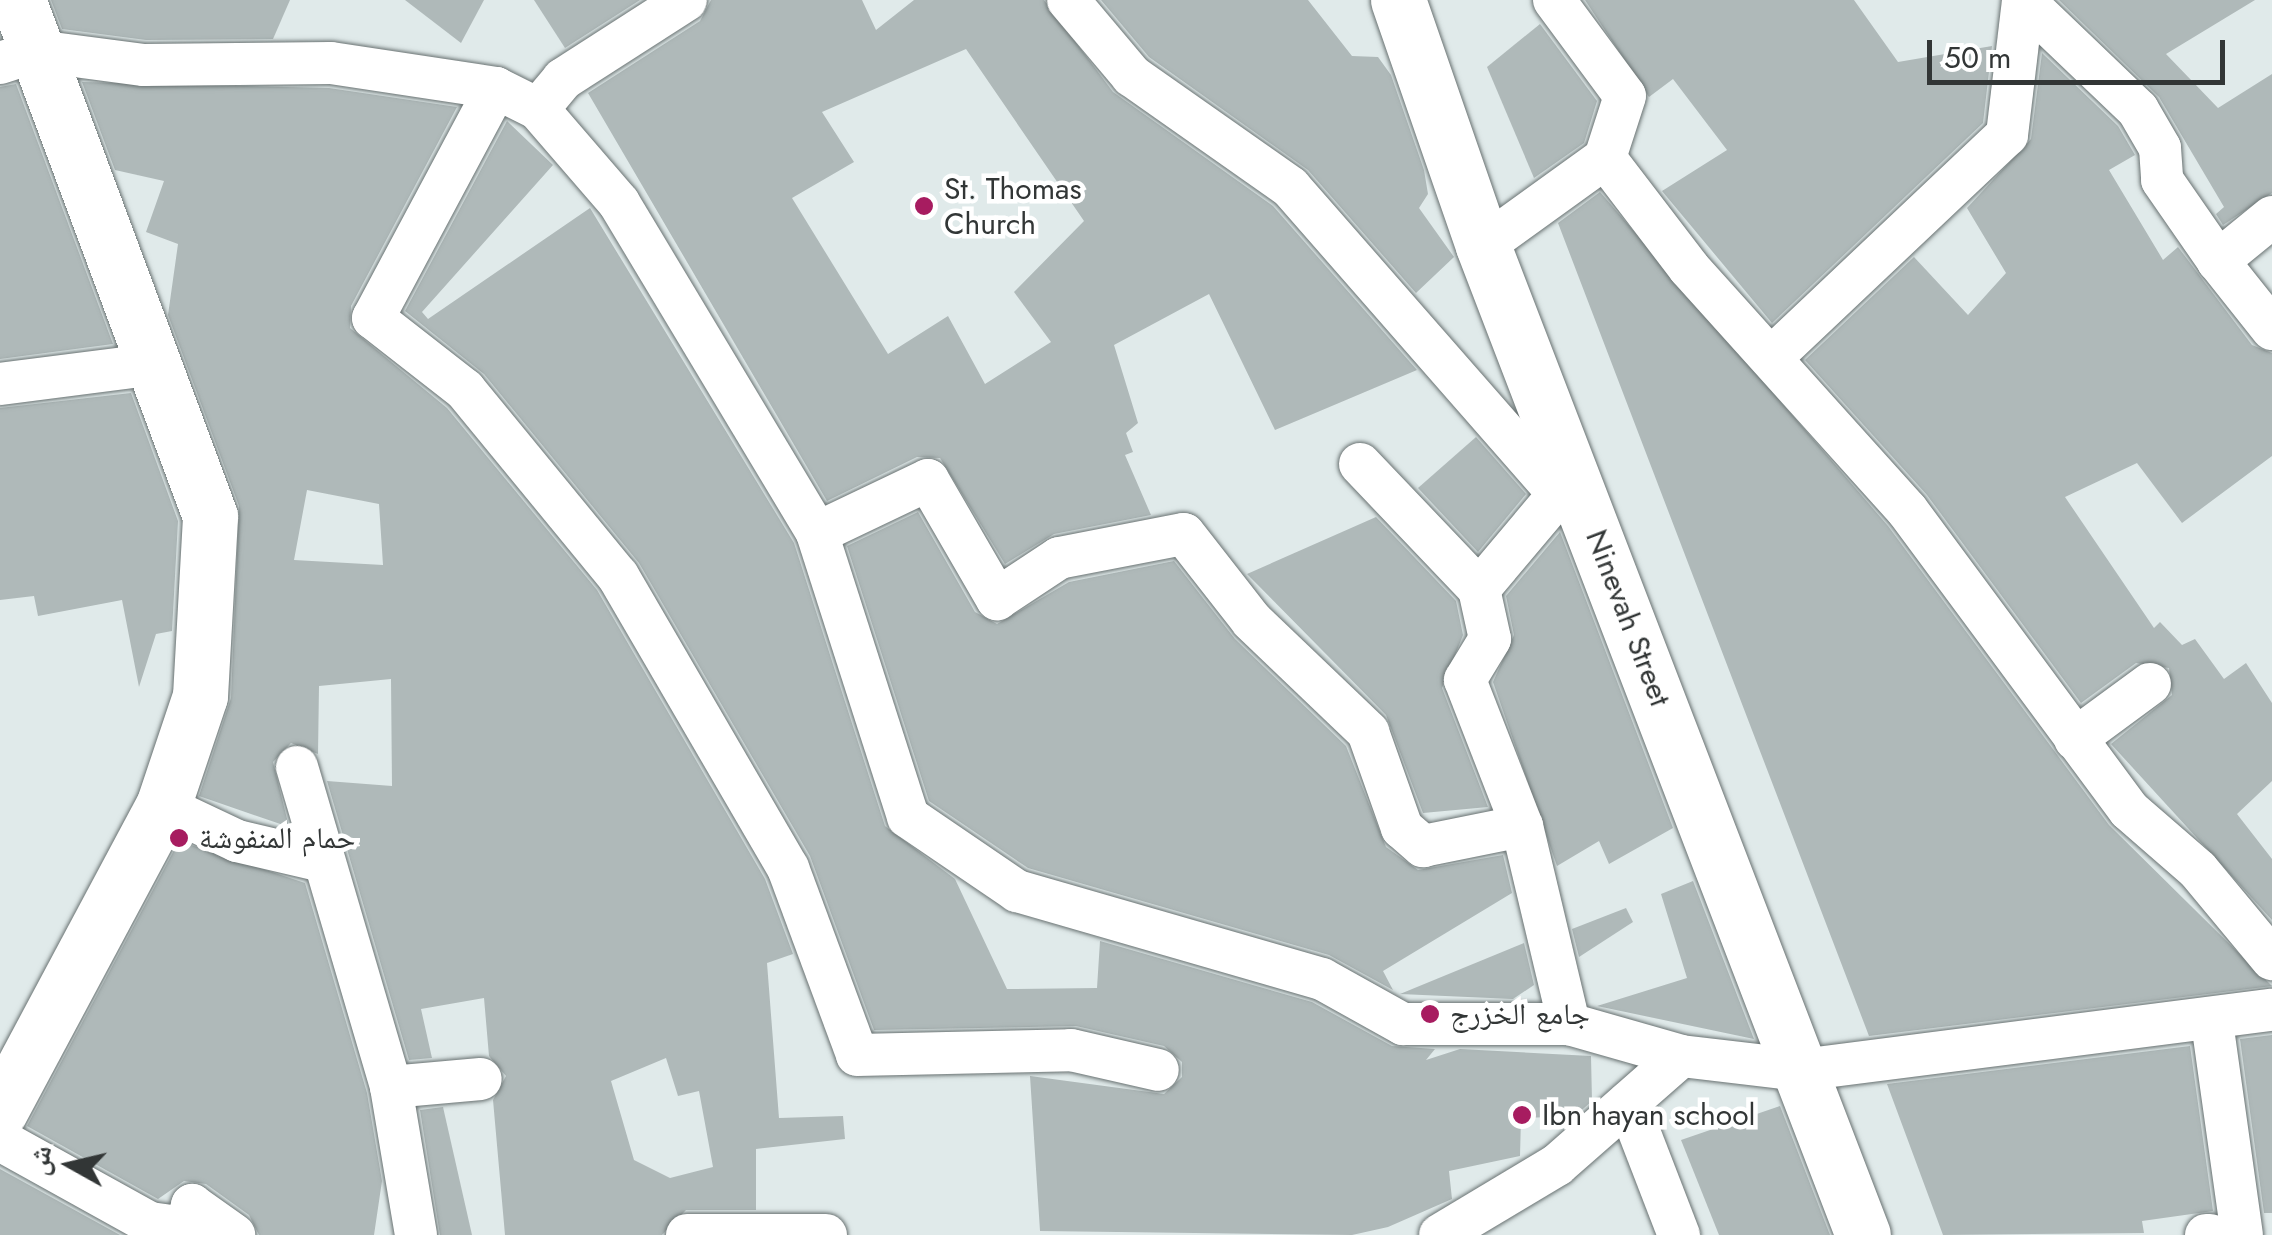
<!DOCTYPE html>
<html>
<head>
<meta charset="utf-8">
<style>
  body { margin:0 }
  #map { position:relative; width:2272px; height:1235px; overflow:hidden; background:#e0eaea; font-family:Jost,"Noto Naskh Arabic",sans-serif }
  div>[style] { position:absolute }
  .building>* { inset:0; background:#afb9b9 }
  .roads { filter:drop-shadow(0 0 2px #687171) drop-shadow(0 0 2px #687171) }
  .street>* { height:42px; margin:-21px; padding:0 21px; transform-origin:21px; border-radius:21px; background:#fff }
  .secondary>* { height:55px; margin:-27.5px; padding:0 27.5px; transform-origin:27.5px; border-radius:27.5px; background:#fff }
  .dots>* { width:28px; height:28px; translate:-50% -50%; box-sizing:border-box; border:5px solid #fff; border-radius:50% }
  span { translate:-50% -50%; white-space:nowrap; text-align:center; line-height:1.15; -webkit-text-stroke:9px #fff; paint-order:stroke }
  .poi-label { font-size:30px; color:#323636 }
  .left { translate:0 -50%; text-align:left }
  .street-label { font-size:30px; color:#323636 }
  .north { position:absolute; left:20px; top:1115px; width:100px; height:100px; -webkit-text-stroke:8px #fff; paint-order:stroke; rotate:278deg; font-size:28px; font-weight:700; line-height:40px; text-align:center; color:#323636 }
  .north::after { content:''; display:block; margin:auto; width:35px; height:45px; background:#323636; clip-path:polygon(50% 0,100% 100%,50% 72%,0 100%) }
  .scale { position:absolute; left:1927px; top:40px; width:298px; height:45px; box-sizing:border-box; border:5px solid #323636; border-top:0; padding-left:12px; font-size:30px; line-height:35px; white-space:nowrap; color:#323636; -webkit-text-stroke:8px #fff; paint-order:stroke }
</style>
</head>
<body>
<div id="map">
  <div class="building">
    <i style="clip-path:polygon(51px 0,290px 0,273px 39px,146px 40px,62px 29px)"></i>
    <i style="clip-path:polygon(405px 0,484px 0,461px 43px)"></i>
    <i style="clip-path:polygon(534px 0,640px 0,565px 48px)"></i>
    <i style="clip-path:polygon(evenodd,711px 0,862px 0,876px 30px,914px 0,1044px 0,1113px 92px,1273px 206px,1417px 370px,1275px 430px,1209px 294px,1114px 345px,1138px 423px,1126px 433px,1133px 452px,1125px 455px,1151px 515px,1054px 534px,1005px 564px,940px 458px,917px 457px,827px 501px,588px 93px,700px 21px,711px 0,966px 49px,1084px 221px,1014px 292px,1051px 342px,985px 384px,948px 316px,888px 354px,792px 198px,854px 162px,822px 112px,966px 49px)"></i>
    <i style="clip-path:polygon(1101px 0,1308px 0,1352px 56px,1378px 57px,1391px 75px,1424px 170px,1428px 194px,1419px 208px,1454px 257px,1416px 293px,1308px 170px,1149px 57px)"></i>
    <i style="clip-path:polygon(1585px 0,1854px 0,1898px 62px,1992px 46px,1983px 123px,1772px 323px,1662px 191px,1727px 150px,1673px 79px,1649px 97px)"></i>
    <i style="clip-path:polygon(2059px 0,2255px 0,2166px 54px,2218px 108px,2272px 74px,2272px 193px,2223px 225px,2216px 214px,2224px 207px,2159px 97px)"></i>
    <i style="clip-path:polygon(1540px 24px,1597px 101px,1584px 143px,1534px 178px,1487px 67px)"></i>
    <i style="clip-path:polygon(2042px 53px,2118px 126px,2135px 155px,2109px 170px,2163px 260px,2178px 247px,2252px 345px,2272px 353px,2272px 456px,2182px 523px,2137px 463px,2065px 497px,2154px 628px,2160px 622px,2182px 645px,2195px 639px,2224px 679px,2246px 663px,2272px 703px,2272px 781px,2237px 814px,2272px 859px,2272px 920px,2111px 744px,2172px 695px,2169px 668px,2136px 663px,2081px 703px,1927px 495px,1805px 360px,1914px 257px,1968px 315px,2006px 273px,1967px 208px,2031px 139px)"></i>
    <i style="clip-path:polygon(evenodd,82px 82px,329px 88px,457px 107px,351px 306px,350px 328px,447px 408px,597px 590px,765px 879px,793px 954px,767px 963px,779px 1118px,843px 1116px,845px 1139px,756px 1149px,756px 1210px,686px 1210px,662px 1235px,505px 1235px,493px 1100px,506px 1076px,489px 1056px,484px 998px,421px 1009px,432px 1058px,409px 1060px,327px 781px,392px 786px,391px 679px,319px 686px,318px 754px,291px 743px,273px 762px,289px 827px,199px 796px,231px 698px,239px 506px,168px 315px,178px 244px,146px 232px,164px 181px,115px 170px,82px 82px,307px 490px,379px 504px,383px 565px,294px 560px,307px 490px,82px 82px,666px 1058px,678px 1096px,699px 1091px,713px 1167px,670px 1178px,634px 1160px,611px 1081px,666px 1058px)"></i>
    <i style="clip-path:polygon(16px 84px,113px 344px,0 359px,0 87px)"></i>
    <i style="clip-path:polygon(507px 121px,553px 165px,422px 312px,428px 319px,590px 208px,794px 543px,885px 826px,955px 879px,1007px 989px,1097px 988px,1100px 941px,1312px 1002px,1392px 1046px,1435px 1049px,1426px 1060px,1460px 1049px,1591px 1056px,1592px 1101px,1575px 1116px,1521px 1118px,1520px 1156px,1449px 1171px,1452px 1199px,1388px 1227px,1352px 1235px,1040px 1231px,1030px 1076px,1164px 1094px,1182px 1077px,1182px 1062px,1164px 1046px,1076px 1026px,874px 1030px,810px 856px,639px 563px,484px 374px,405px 311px)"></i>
    <i style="clip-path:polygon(1600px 192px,1888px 526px,2109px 825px,2272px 986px,1869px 1036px,1558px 223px)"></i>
    <i style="clip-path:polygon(131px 393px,178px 521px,172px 631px,156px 634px,139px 687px,122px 600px,38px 616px,34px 596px,0 600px,0 408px)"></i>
    <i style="clip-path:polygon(1476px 437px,1526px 494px,1478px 552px,1418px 488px)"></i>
    <i style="clip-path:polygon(918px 512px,975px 612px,997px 624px,1069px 582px,1174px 561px,1235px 639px,1346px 746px,1386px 847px,1418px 870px,1503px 855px,1512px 893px,1383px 971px,1393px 990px,1329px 955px,1028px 868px,929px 801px,847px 546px)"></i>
    <i style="clip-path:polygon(1376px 517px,1456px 601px,1463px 635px,1442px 688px,1488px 807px,1423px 813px,1386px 715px,1247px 574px)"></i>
    <i style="clip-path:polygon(1560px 532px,1673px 828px,1609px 864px,1599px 841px,1557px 866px,1493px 682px,1514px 635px,1506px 596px)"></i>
    <i style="clip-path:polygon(179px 841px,305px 883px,367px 1093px,382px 1181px,374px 1235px,259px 1235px,249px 1215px,206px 1184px,184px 1181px,158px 1199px,27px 1126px)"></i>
    <i style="clip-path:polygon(1693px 881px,1754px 1039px,1597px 1006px,1687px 978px,1661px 894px)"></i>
    <i style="clip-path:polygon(1626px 908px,1633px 922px,1579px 957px,1572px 929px)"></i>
    <i style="clip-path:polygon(1524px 943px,1534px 985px,1513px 999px,1400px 994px)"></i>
    <i style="clip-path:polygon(2272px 1035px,2272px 1213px,2264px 1213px,2240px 1039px)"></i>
    <i style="clip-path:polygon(2190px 1046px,2213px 1211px,2142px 1221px,2144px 1233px,1943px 1235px,1887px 1084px)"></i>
    <i style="clip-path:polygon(1780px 1106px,1830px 1235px,1719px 1235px,1681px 1140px)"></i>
    <i style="clip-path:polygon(443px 1107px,472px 1235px,440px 1235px,420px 1110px)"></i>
    <i style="clip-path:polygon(0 1169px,120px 1235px,0 1235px)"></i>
  </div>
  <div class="roads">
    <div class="street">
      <i style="left:1068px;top:0;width:99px;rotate:49.9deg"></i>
      <i style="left:1132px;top:76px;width:193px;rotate:35.1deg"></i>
      <i style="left:1290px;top:187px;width:408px;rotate:48.8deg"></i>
      <i style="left:1554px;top:0;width:119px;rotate:53.5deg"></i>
      <i style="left:1625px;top:96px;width:65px;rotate:107.9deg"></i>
      <i style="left:2023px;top:0;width:159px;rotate:43.7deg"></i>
      <i style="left:2138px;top:110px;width:44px;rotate:59.9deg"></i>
      <i style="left:2160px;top:148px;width:32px;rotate:86deg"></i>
      <i style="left:2162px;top:180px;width:98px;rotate:55.3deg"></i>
      <i style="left:0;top:63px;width:39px;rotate:-18deg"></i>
      <i style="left:37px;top:51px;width:108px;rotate:7.5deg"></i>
      <i style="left:144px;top:65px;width:187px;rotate:-0.6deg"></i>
      <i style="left:331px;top:63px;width:167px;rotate:8.6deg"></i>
      <i style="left:496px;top:88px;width:47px;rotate:26.6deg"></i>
      <i style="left:538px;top:109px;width:124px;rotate:49.2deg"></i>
      <i style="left:619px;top:203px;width:385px;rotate:59deg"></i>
      <i style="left:817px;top:533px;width:298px;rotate:72.2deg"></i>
      <i style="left:908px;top:817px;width:132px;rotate:34.2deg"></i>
      <i style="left:1017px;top:891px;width:317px;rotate:16.1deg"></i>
      <i style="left:1322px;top:979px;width:93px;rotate:29.1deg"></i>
      <i style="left:1403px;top:1024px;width:166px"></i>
      <i style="left:1569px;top:1024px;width:116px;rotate:15.9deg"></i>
      <i style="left:1681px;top:1056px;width:121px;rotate:6.7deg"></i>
      <i style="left:1801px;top:1070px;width:475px;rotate:-7.3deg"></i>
      <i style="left:496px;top:88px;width:261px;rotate:118.1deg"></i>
      <i style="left:373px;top:318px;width:117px;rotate:38deg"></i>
      <i style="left:465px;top:390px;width:241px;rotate:50.6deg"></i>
      <i style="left:618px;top:576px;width:338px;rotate:59.8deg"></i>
      <i style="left:788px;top:868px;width:199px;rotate:69.7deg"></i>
      <i style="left:857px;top:1055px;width:214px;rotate:-1.3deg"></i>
      <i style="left:1071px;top:1050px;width:89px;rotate:12.9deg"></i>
      <i style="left:538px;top:109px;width:39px;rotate:-50deg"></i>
      <i style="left:563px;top:79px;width:146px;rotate:-32.7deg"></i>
      <i style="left:2272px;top:217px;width:70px;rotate:140.8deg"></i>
      <i style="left:2218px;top:261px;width:87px;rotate:51.5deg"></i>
      <i style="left:1483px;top:246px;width:150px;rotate:-35.8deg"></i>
      <i style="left:1605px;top:158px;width:138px;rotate:52.6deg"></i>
      <i style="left:1689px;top:268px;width:326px;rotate:48deg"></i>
      <i style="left:1907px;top:510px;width:373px;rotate:53.5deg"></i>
      <i style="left:2129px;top:810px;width:91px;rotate:41deg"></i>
      <i style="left:2198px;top:870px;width:116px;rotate:50.3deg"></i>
      <i style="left:1773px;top:356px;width:322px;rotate:-43.4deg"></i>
      <i style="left:2007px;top:135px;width:136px;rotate:-83.2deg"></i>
      <i style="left:0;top:384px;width:158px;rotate:-7.3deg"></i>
      <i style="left:1360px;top:464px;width:173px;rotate:46.4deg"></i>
      <i style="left:1479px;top:589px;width:51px;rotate:77.6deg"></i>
      <i style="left:1490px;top:639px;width:48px;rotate:121.4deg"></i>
      <i style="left:1465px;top:680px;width:157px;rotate:68.7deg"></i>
      <i style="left:817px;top:533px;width:123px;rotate:-25.5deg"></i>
      <i style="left:928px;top:480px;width:138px;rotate:59.9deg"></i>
      <i style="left:997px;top:599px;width:74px;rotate:-33.5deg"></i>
      <i style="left:1059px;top:558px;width:127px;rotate:-10.9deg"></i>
      <i style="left:1184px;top:534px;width:110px;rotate:52deg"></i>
      <i style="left:1252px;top:621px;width:161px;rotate:43.7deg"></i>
      <i style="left:1368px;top:732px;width:102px;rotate:70.5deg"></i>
      <i style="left:1402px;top:828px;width:28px;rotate:41deg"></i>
      <i style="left:1423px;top:846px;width:101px;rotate:-11.4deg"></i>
      <i style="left:1522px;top:826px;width:204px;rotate:76.6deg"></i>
      <i style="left:1479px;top:589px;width:124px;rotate:-49.9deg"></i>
      <i style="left:1559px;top:494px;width:23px;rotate:10deg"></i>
      <i style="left:2075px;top:739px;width:93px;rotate:-36.3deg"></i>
      <i style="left:297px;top:767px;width:334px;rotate:73.6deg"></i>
      <i style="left:391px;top:1087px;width:150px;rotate:80.4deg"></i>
      <i style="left:163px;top:806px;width:82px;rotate:25.3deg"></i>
      <i style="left:237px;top:841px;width:87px;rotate:13.2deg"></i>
      <i style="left:2212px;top:1022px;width:215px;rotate:82deg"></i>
      <i style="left:391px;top:1087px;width:90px;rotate:-5.1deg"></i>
      <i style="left:1628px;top:1103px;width:142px;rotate:68.9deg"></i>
      <i style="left:0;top:1140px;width:171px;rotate:29deg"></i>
      <i style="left:150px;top:1223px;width:36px;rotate:8deg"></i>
      <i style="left:186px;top:1228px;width:24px;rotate:-75deg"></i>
      <i style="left:192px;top:1205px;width:52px;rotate:35.5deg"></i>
      <i style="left:687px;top:1235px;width:139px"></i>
      <i style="left:1440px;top:1235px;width:136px;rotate:-30.9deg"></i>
      <i style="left:1557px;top:1165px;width:165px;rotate:-41.3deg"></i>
      <i style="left:2206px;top:1235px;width:4px"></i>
    </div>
    <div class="secondary">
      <i style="left:1398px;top:0;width:260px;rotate:70.9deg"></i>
      <i style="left:1483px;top:246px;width:1059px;rotate:68.98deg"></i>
      <i style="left:0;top:1111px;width:346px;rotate:-61.9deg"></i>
      <i style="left:163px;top:806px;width:116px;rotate:-71.4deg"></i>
      <i style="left:200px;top:696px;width:180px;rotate:-86.8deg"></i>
      <i style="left:210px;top:516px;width:551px;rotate:-110.41deg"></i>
    </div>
  </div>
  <div class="dots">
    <i style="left:924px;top:206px;background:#a71c60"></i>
    <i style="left:179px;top:838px;background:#a71c60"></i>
    <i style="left:1430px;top:1014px;background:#a71c60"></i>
    <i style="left:1522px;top:1115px;background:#a71c60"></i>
  </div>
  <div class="poi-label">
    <span class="left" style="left:944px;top:206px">St. Thomas<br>Church</span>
    <span class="left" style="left:199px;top:838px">حمام المنفوشة</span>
    <span class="left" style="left:1450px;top:1014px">جامع الخزرج</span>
    <span class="left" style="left:1542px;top:1115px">Ibn hayan school</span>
  </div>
  <div class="street-label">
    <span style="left:1628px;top:618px;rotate:69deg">Ninevah Street</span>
  </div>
  <div class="north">ش</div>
  <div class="scale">50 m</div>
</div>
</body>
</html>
